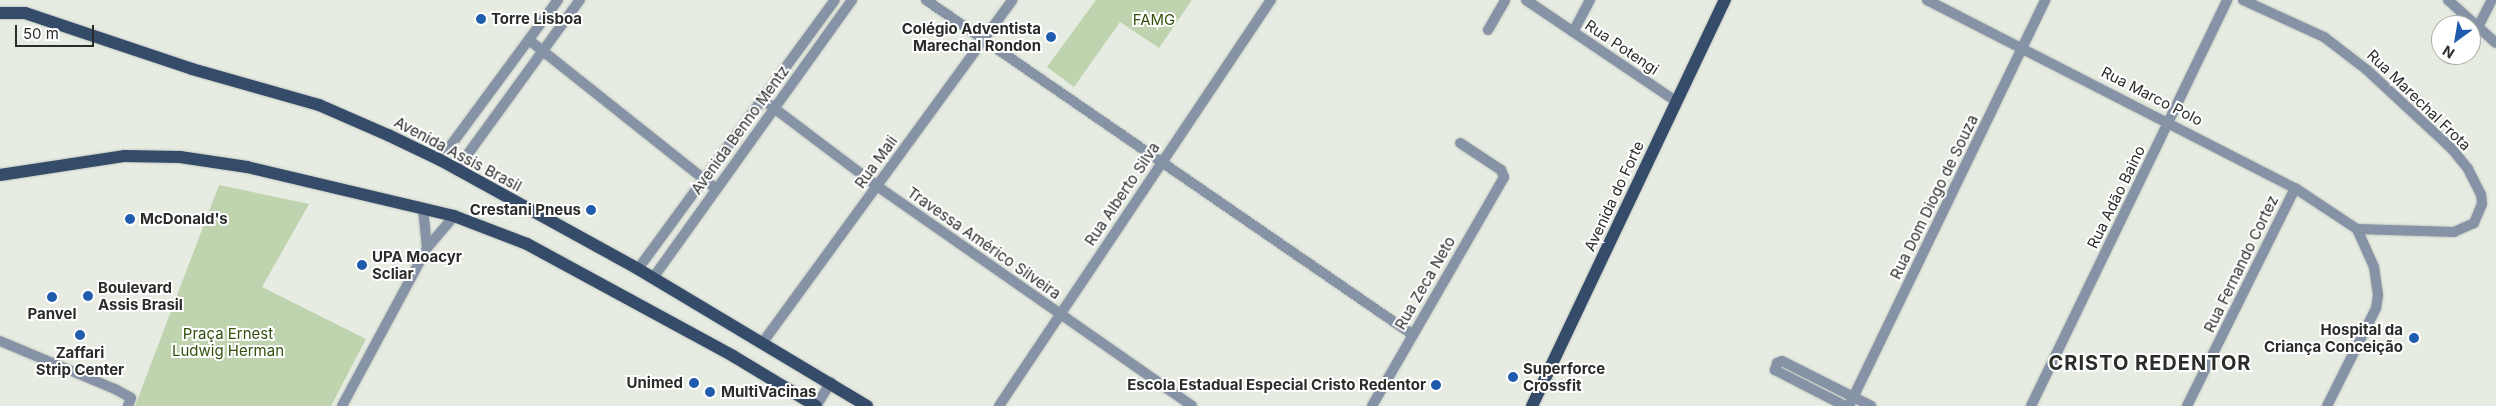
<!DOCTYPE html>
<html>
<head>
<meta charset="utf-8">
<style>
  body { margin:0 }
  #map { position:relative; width:2496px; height:406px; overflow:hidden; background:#e7ece2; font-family:Inter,sans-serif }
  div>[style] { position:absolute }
  .green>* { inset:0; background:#bed3ae }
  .roads { filter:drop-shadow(0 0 1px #c5cac1) drop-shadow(0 0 1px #c5cac1) }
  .minor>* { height:10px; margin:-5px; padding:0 5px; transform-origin:5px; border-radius:5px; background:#8692a5 }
  .major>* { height:12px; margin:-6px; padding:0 6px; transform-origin:6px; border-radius:6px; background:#354b6a }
  .dots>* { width:14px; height:14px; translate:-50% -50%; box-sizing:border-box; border:2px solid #fff; border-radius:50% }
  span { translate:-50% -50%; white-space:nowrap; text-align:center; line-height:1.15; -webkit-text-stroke:4px #fff; paint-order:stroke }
  .poi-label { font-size:15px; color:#2b2d2a; font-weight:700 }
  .left { translate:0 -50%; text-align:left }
  .right { translate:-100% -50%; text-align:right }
  .park-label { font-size:15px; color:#32510d }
  .street-label { font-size:15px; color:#2b2d2a }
  .district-label { font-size:20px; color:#2b2d2a; font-weight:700; letter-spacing:1px }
  .north { position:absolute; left:2431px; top:15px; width:50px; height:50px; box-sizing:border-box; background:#fff; border:1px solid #aaabaa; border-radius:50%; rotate:212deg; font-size:14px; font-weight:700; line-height:20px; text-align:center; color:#2b2d2a }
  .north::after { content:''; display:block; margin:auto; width:18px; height:22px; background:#205cad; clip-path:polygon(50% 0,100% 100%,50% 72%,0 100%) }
  .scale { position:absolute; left:15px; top:25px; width:79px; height:22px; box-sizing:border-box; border:2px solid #2b2d2a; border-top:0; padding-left:6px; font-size:15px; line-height:18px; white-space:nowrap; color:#2b2d2a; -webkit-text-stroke:4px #fff; paint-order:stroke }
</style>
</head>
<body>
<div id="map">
  <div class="green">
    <i style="clip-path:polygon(1096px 0,1192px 0,1159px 48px,1120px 22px,1074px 87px,1047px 67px)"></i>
    <i style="clip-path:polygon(219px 185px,309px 204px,262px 287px,366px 339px,331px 406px,135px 406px)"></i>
  </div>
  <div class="roads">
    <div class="minor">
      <i style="left:926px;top:0;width:591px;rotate:34.52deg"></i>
      <i style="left:1526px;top:0;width:182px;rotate:34deg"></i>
      <i style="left:1927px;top:0;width:413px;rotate:27.1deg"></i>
      <i style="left:2295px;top:188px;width:74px;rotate:33.5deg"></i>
      <i style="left:2243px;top:0;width:89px;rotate:24.6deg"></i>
      <i style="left:2324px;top:37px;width:54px;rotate:37.5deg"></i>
      <i style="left:2367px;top:70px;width:116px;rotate:42.9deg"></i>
      <i style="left:2452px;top:149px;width:26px;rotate:51deg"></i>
      <i style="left:2468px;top:169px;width:28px;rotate:63deg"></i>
      <i style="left:2481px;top:194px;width:10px;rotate:84deg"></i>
      <i style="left:2482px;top:204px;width:21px;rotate:113deg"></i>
      <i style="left:2474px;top:223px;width:22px;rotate:156deg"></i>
      <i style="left:2454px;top:232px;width:97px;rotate:-178.2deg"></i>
      <i style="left:2448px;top:0;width:64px;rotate:41.9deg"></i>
      <i style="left:2478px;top:27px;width:30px;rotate:-63deg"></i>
      <i style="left:1488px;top:30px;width:34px;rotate:-60deg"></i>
      <i style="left:1573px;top:32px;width:36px;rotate:-62deg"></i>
      <i style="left:529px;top:40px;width:239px;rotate:38.5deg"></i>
      <i style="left:762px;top:99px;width:144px;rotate:37.1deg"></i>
      <i style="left:877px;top:186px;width:384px;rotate:34.9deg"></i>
      <i style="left:440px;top:160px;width:199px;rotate:-53.6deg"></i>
      <i style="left:457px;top:169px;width:209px;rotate:-54deg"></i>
      <i style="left:423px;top:208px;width:40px;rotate:84.3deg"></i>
      <i style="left:638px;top:269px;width:333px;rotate:-53.8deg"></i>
      <i style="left:653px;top:278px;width:342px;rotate:-54.4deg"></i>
      <i style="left:0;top:341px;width:125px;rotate:22.7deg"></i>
      <i style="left:115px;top:389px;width:18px;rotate:29deg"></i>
      <i style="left:131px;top:398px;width:9px;rotate:111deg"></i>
      <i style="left:763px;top:342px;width:423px;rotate:-53.9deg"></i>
      <i style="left:342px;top:406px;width:179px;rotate:-61.7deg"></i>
      <i style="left:427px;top:248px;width:42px;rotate:-49.8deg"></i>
      <i style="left:816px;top:406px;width:28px;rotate:-58deg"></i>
      <i style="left:999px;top:406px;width:489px;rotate:-56.2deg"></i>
      <i style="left:1372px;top:406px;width:264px;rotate:-60deg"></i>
      <i style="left:1504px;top:177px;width:8px;rotate:-113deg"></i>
      <i style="left:1501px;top:170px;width:49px;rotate:-146.6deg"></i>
      <i style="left:1845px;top:406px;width:79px;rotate:-152.8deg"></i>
      <i style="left:1775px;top:370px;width:7px;rotate:-74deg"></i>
      <i style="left:1777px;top:363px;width:5px;rotate:-22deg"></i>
      <i style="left:1782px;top:361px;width:100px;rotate:26.8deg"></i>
      <i style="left:1849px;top:406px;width:451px;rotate:-64.2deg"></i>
      <i style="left:2031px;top:406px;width:451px;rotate:-64.2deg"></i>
      <i style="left:2187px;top:406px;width:243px;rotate:-63.6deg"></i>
      <i style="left:2327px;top:406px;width:110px;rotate:-63.4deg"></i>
      <i style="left:2376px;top:308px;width:13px;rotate:-81deg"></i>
      <i style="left:2378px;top:295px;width:28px;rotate:-98deg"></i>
      <i style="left:2374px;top:267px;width:42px;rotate:-114.1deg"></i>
    </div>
    <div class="major">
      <i style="left:0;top:13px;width:25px"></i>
      <i style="left:25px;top:13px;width:176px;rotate:18.5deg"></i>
      <i style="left:192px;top:69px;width:132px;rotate:15.8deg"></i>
      <i style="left:319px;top:105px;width:75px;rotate:23.5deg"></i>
      <i style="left:388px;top:135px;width:58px;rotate:25.7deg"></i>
      <i style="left:440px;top:160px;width:226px;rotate:28.8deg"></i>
      <i style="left:638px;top:269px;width:267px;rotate:30.9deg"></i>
      <i style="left:0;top:175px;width:125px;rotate:-8.7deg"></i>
      <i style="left:124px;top:156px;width:56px;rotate:1deg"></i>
      <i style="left:180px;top:157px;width:68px;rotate:8.5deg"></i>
      <i style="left:247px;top:167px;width:213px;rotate:13.3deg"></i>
      <i style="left:454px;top:216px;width:78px;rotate:21deg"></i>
      <i style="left:527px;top:244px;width:234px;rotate:28.5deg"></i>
      <i style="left:733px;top:356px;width:97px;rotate:31.1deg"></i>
      <i style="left:1532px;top:406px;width:450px;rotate:-64.6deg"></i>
    </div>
  </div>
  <div class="dots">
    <i style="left:481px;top:19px;background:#205cad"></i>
    <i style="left:1051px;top:37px;background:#205cad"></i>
    <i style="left:591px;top:210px;background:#205cad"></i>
    <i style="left:130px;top:219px;background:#205cad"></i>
    <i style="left:362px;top:265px;background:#205cad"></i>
    <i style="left:88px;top:296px;background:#205cad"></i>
    <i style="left:52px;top:297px;background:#205cad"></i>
    <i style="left:80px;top:335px;background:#205cad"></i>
    <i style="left:2414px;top:338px;background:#205cad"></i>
    <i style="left:1513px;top:377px;background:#205cad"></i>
    <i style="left:694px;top:383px;background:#205cad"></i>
    <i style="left:1436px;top:385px;background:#205cad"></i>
    <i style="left:710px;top:392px;background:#205cad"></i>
  </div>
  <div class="poi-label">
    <span class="left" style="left:491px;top:19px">Torre Lisboa</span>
    <span class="right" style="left:1041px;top:37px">Colégio Adventista<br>Marechal Rondon</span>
    <span class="right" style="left:581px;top:210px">Crestani Pneus</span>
    <span class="left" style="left:140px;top:219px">McDonald's</span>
    <span class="left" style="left:372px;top:265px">UPA Moacyr<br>Scliar</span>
    <span class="left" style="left:98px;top:296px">Boulevard<br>Assis Brasil</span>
    <span style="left:52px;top:314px">Panvel</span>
    <span class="right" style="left:2403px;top:338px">Hospital da<br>Criança Conceição</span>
    <span style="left:80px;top:361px">Zaffari<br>Strip Center</span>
    <span class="left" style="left:1523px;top:377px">Superforce<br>Crossfit</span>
    <span class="right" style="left:683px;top:383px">Unimed</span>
    <span class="right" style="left:1426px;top:385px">Escola Estadual Especial Cristo Redentor</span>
    <span class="left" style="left:721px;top:392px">MultiVacinas</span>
  </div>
  <div class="park-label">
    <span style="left:1154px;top:20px">FAMG</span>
    <span style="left:228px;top:342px">Praça Ernest<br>Ludwig Herman</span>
  </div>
  <div class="street-label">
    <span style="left:1622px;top:47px;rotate:34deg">Rua Potengi</span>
    <span style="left:2152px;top:96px;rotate:27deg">Rua Marco Polo</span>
    <span style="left:2419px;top:100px;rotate:44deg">Rua Marechal Frota</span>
    <span style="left:740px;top:130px;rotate:-54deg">Avenida Benno Mentz</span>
    <span style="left:458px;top:154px;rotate:28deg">Avenida Assis Brasil</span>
    <span style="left:876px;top:162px;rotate:-54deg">Rua Mali</span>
    <span style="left:1122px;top:194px;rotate:-56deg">Rua Alberto Silva</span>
    <span style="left:1614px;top:196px;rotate:-65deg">Avenida do Forte</span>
    <span style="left:1934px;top:197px;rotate:-64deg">Rua Dom Diogo de Souza</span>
    <span style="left:2116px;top:197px;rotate:-64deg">Rua Adão Baino</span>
    <span style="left:984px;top:243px;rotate:35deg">Travessa Américo Silveira</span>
    <span style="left:2241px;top:264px;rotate:-64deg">Rua Fernando Cortez</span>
    <span style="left:1425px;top:283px;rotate:-60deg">Rua Zeca Neto</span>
  </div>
  <div class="district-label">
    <span style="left:2150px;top:363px">CRISTO REDENTOR</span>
  </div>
  <div class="north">N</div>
  <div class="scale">50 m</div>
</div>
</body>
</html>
